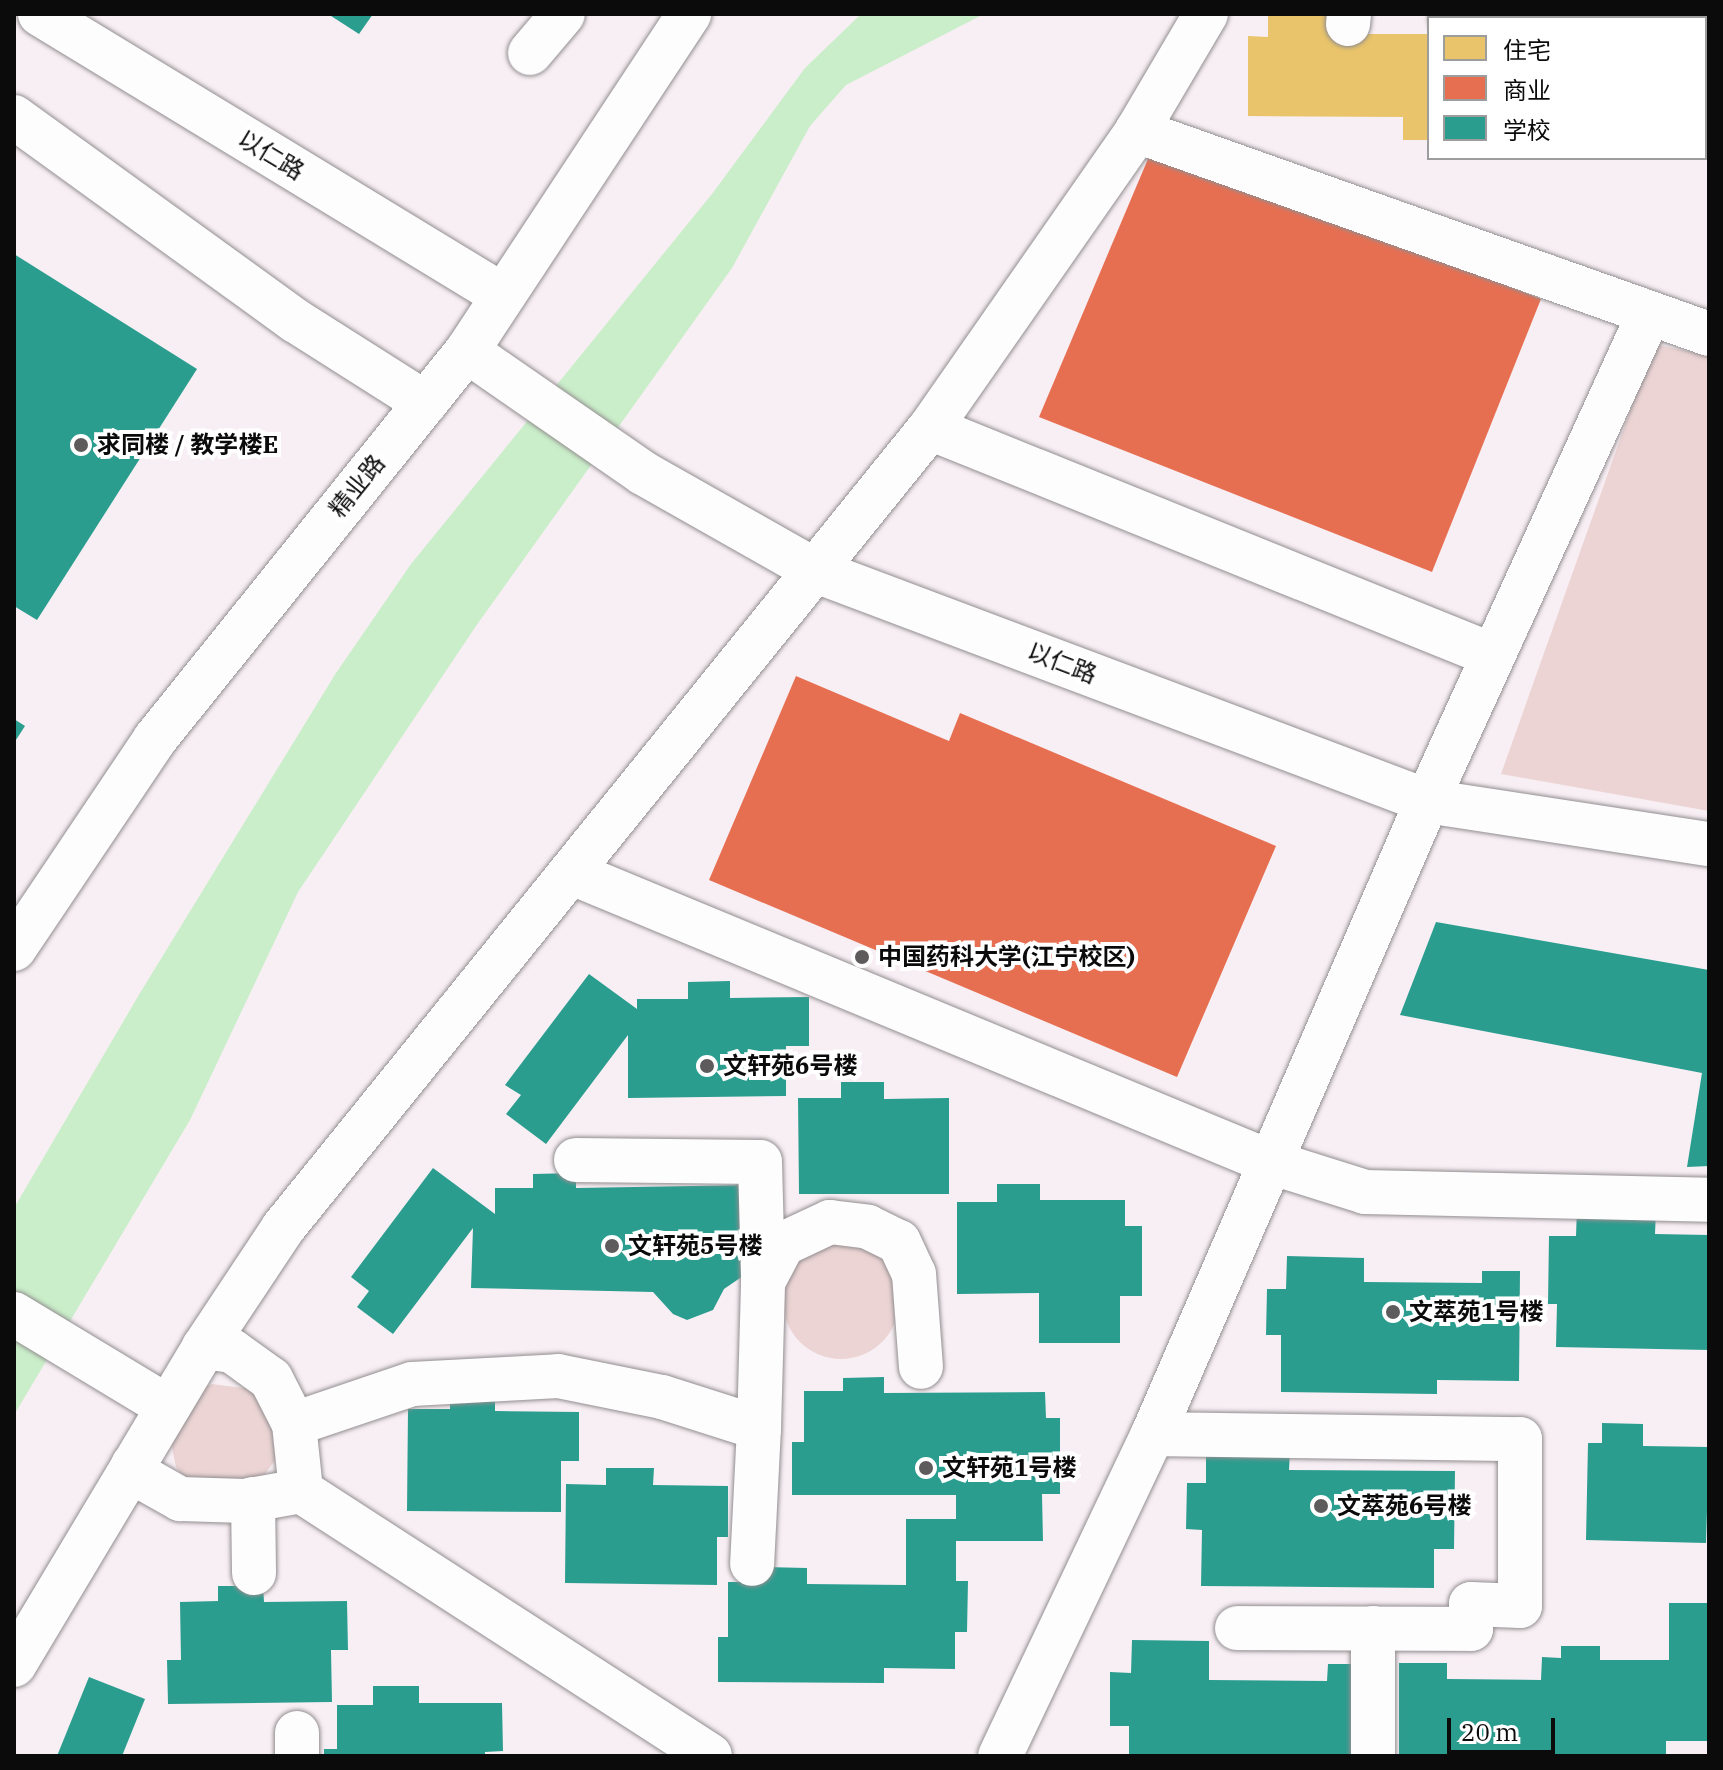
<!DOCTYPE html>
<html>
<head>
<meta charset="utf-8">
<style>
  body { margin:0 }
  #map { position:relative; width:1723px; height:1770px; overflow:hidden; background:#f8eff4; font-family:"IBM Plex Serif","Noto Sans SC",serif }
  div>[style] { position:absolute }
  .green>* { inset:0; background:#ecd4d4 }
  .round { border-radius:50% }
  .water>* { inset:0; background:#caeec9 }
  .homes>* { inset:0; background:#e9c46a }
  .shops>* { inset:0; background:#e76f51 }
  .schools>* { inset:0; background:#2a9d8f }
  .roads { filter:drop-shadow(0 0 2px #928e90) drop-shadow(0 0 2px #928e90) }
  .minor>* { height:44px; margin:-22px; padding:0 22px; transform-origin:22px; border-radius:22px; background:#fefdfd }
  .dots>* { width:22px; height:22px; translate:-50% -50%; box-sizing:border-box; border:4px solid #fff; border-radius:50% }
  span { translate:-50% -50%; white-space:nowrap; text-align:center; line-height:1.15; -webkit-text-stroke:8px #fff; paint-order:stroke }
  .street-label { font-size:24px; color:#0b0b0b }
  .poi-label { font-size:24px; color:#0b0b0b; font-weight:700 }
  .left { translate:0 -50%; text-align:left }
  .frame { position:absolute; inset:0; border:16px solid #0b0b0b; pointer-events:none }
  .legend { position:absolute; left:1427px; top:16px; width:280px; height:144px; box-sizing:border-box; background:#fff; border:2px solid #9d9d9d; margin:0; padding:10px 14px; list-style:none; font-size:24px; color:#0b0b0b }
  .legend li { display:flex; align-items:center; gap:16px; height:40px }
  .legend b { width:40px; border:2px solid #9d9d9d }
  .scale { position:absolute; left:1447px; top:1718px; width:108px; height:36px; box-sizing:border-box; border:4px solid #0b0b0b; border-top:0; padding-left:10px; font-size:24px; line-height:28px; white-space:nowrap; color:#0b0b0b; -webkit-text-stroke:6px #fff; paint-order:stroke }
</style>
</head>
<body>
<div id="map">
  <div class="green">
    <i style="clip-path:polygon(1654px 344px,1709px 356px,1709px 811px,1501px 774px)"></i>
    <i class="round" style="left:783px;top:1243px;width:116px;height:116px"></i>
    <i style="clip-path:polygon(212px 1384px,250px 1389px,266px 1401px,279px 1455px,256px 1486px,187px 1481px,176px 1467px,169px 1434px,196px 1391px)"></i>
  </div>
  <div class="water">
    <i style="clip-path:polygon(861px 14px,984px 14px,846px 85px,810px 126px,732px 268px,476px 626px,298px 892px,190px 1120px,14px 1415px,14px 1208px,140px 993px,336px 673px,411px 564px,712px 194px,805px 68px)"></i>
  </div>
  <div class="homes">
    <i style="clip-path:polygon(1268px 14px,1338px 14px,1338px 34px,1429px 34px,1429px 140px,1403px 140px,1403px 117px,1248px 116px,1248px 36px,1268px 37px)"></i>
  </div>
  <div class="shops">
    <i style="clip-path:polygon(1153px 147px,1541px 299px,1432px 572px,1039px 417px)"></i>
    <i style="clip-path:polygon(796px 676px,949px 741px,960px 713px,1276px 846px,1177px 1077px,709px 880px)"></i>
  </div>
  <div class="schools">
    <i style="clip-path:polygon(328px 14px,373px 14px,359px 34px)"></i>
    <i style="clip-path:polygon(14px 254px,197px 369px,37px 620px,14px 606px)"></i>
    <i style="clip-path:polygon(14px 719px,25px 726px,14px 743px)"></i>
    <i style="clip-path:polygon(1436px 922px,1709px 970px,1709px 1166px,1687px 1167px,1702px 1073px,1400px 1015px)"></i>
    <i style="clip-path:polygon(589px 974px,637px 1009px,637px 999px,688px 999px,688px 982px,730px 981px,730px 998px,809px 997px,809px 1046px,786px 1046px,786px 1096px,628px 1098px,628px 1035px,546px 1144px,506px 1114px,521px 1095px,505px 1085px)"></i>
    <i style="clip-path:polygon(841px 1082px,884px 1082px,884px 1099px,949px 1098px,949px 1194px,799px 1194px,798px 1098px,841px 1098px)"></i>
    <i style="clip-path:polygon(433px 1168px,495px 1214px,495px 1188px,533px 1188px,533px 1174px,576px 1173px,576px 1188px,751px 1185px,743px 1276px,724px 1289px,713px 1310px,687px 1320px,673px 1314px,653px 1292px,471px 1288px,473px 1228px,393px 1334px,357px 1307px,369px 1291px,351px 1277px)"></i>
    <i style="clip-path:polygon(997px 1184px,1040px 1184px,1040px 1200px,1125px 1200px,1125px 1226px,1142px 1226px,1142px 1296px,1120px 1296px,1120px 1343px,1039px 1343px,1039px 1293px,957px 1294px,957px 1202px,997px 1202px)"></i>
    <i style="clip-path:polygon(1577px 1208px,1656px 1209px,1655px 1234px,1709px 1235px,1709px 1350px,1556px 1347px,1557px 1304px,1548px 1304px,1549px 1236px,1576px 1236px)"></i>
    <i style="clip-path:polygon(1287px 1256px,1364px 1258px,1364px 1282px,1482px 1283px,1482px 1271px,1520px 1271px,1519px 1381px,1437px 1380px,1437px 1394px,1281px 1392px,1281px 1335px,1266px 1335px,1267px 1289px,1286px 1289px)"></i>
    <i style="clip-path:polygon(884px 1377px,884px 1393px,1045px 1392px,1046px 1418px,1060px 1418px,1060px 1494px,1042px 1494px,1043px 1541px,956px 1541px,956px 1581px,968px 1581px,967px 1632px,955px 1632px,955px 1669px,884px 1668px,884px 1683px,718px 1682px,718px 1637px,728px 1637px,728px 1582px,764px 1582px,764px 1567px,807px 1568px,807px 1584px,906px 1585px,906px 1519px,956px 1519px,956px 1495px,792px 1495px,792px 1442px,804px 1442px,804px 1391px,843px 1391px,843px 1378px)"></i>
    <i style="clip-path:polygon(450px 1396px,495px 1396px,495px 1411px,579px 1412px,579px 1461px,561px 1461px,561px 1512px,407px 1511px,408px 1409px,450px 1409px)"></i>
    <i style="clip-path:polygon(1602px 1423px,1643px 1424px,1643px 1446px,1709px 1447px,1706px 1543px,1586px 1540px,1588px 1443px,1602px 1443px)"></i>
    <i style="clip-path:polygon(1206px 1450px,1290px 1450px,1289px 1470px,1455px 1471px,1454px 1549px,1434px 1549px,1434px 1588px,1201px 1586px,1202px 1530px,1186px 1529px,1187px 1483px,1206px 1483px)"></i>
    <i style="clip-path:polygon(606px 1468px,654px 1468px,653px 1485px,728px 1486px,728px 1537px,717px 1537px,717px 1585px,565px 1583px,566px 1484px,606px 1485px)"></i>
    <i style="clip-path:polygon(218px 1586px,263px 1586px,264px 1602px,347px 1601px,348px 1650px,331px 1650px,332px 1702px,168px 1704px,167px 1660px,181px 1660px,180px 1602px,218px 1601px)"></i>
    <i style="clip-path:polygon(1669px 1603px,1709px 1603px,1709px 1741px,1666px 1741px,1666px 1756px,1399px 1756px,1399px 1663px,1447px 1663px,1447px 1679px,1541px 1680px,1542px 1657px,1561px 1658px,1561px 1646px,1600px 1646px,1600px 1660px,1669px 1660px)"></i>
    <i style="clip-path:polygon(1132px 1640px,1209px 1641px,1209px 1680px,1327px 1681px,1328px 1664px,1363px 1664px,1362px 1756px,1129px 1756px,1129px 1726px,1110px 1726px,1110px 1672px,1131px 1673px)"></i>
    <i style="clip-path:polygon(89px 1677px,145px 1699px,122px 1756px,57px 1756px)"></i>
    <i style="clip-path:polygon(373px 1686px,419px 1686px,419px 1703px,502px 1703px,503px 1751px,485px 1752px,485px 1756px,324px 1756px,324px 1749px,337px 1749px,337px 1705px,373px 1705px)"></i>
  </div>
  <div class="roads">
    <div class="minor">
      <i style="left:40px;top:14px;width:541px;rotate:31.31deg"></i>
      <i style="left:1635px;top:14px;width:8px;rotate:30deg"></i>
      <i style="left:1451px;top:18px;width:6px;rotate:-45deg"></i>
      <i style="left:1348px;top:24px;width:10px;rotate:-84deg"></i>
      <i style="left:530px;top:53px;width:51px;rotate:-49.8deg"></i>
      <i style="left:1705px;top:54px;width:5px;rotate:37deg"></i>
      <i style="left:14px;top:117px;width:348px;rotate:35.9deg"></i>
      <i style="left:296px;top:321px;width:153px;rotate:32.4deg"></i>
      <i style="left:1137px;top:131px;width:607px;rotate:19.54deg"></i>
      <i style="left:467px;top:351px;width:214px;rotate:34.7deg"></i>
      <i style="left:643px;top:473px;width:199px;rotate:29.5deg"></i>
      <i style="left:816px;top:571px;width:653px;rotate:20.63deg"></i>
      <i style="left:1427px;top:801px;width:285px;rotate:8.7deg"></i>
      <i style="left:930px;top:428px;width:606px;rotate:21.99deg"></i>
      <i style="left:572px;top:873px;width:755px;rotate:22.49deg"></i>
      <i style="left:1270px;top:1162px;width:100px;rotate:17.5deg"></i>
      <i style="left:1365px;top:1192px;width:344px;rotate:1.3deg"></i>
      <i style="left:14px;top:949px;width:253px;rotate:-56.1deg"></i>
      <i style="left:155px;top:739px;width:498px;rotate:-51.2deg"></i>
      <i style="left:467px;top:351px;width:404px;rotate:-56.6deg"></i>
      <i style="left:576px;top:1160px;width:184px;rotate:0.6deg"></i>
      <i style="left:760px;top:1162px;width:118px;rotate:88.5deg"></i>
      <i style="left:14px;top:1314px;width:180px;rotate:31.1deg"></i>
      <i style="left:204px;top:1347px;width:28px;rotate:8deg"></i>
      <i style="left:232px;top:1351px;width:48px;rotate:35.7deg"></i>
      <i style="left:271px;top:1379px;width:51px;rotate:62.9deg"></i>
      <i style="left:294px;top:1424px;width:67px;rotate:84deg"></i>
      <i style="left:294px;top:1424px;width:125px;rotate:-18.7deg"></i>
      <i style="left:412px;top:1384px;width:146px;rotate:-3.1deg"></i>
      <i style="left:558px;top:1376px;width:106px;rotate:11.4deg"></i>
      <i style="left:662px;top:1397px;width:102px;rotate:17.7deg"></i>
      <i style="left:759px;top:1428px;width:136px;rotate:92.9deg"></i>
      <i style="left:759px;top:1428px;width:146px;rotate:-88.4deg"></i>
      <i style="left:763px;top:1282px;width:43px;rotate:-62.2deg"></i>
      <i style="left:783px;top:1244px;width:52px;rotate:-25.1deg"></i>
      <i style="left:830px;top:1222px;width:38px;rotate:7deg"></i>
      <i style="left:868px;top:1227px;width:34px;rotate:26deg"></i>
      <i style="left:899px;top:1242px;width:35px;rotate:65deg"></i>
      <i style="left:914px;top:1274px;width:93px;rotate:85.7deg"></i>
      <i style="left:1153px;top:1434px;width:367px;rotate:0.8deg"></i>
      <i style="left:1520px;top:1439px;width:167px;rotate:90deg"></i>
      <i style="left:1520px;top:1606px;width:49px;rotate:-177.7deg"></i>
      <i style="left:1471px;top:1604px;width:25px;rotate:90deg"></i>
      <i style="left:1471px;top:1629px;width:234px;rotate:-179.8deg"></i>
      <i style="left:133px;top:1465px;width:16px;rotate:52deg"></i>
      <i style="left:143px;top:1478px;width:43px;rotate:29.6deg"></i>
      <i style="left:180px;top:1499px;width:65px;rotate:1.8deg"></i>
      <i style="left:245px;top:1501px;width:57px;rotate:-10.1deg"></i>
      <i style="left:301px;top:1491px;width:487px;rotate:32.9deg"></i>
      <i style="left:253px;top:1499px;width:74px;rotate:89.2deg"></i>
      <i style="left:1373px;top:1628px;width:128px;rotate:90deg"></i>
      <i style="left:14px;top:1665px;width:370px;rotate:-59.1deg"></i>
      <i style="left:204px;top:1347px;width:143px;rotate:-56.4deg"></i>
      <i style="left:283px;top:1228px;width:1029px;rotate:-51.04deg"></i>
      <i style="left:930px;top:428px;width:362px;rotate:-55.1deg"></i>
      <i style="left:1137px;top:131px;width:136px;rotate:-59.5deg"></i>
      <i style="left:297px;top:1733px;width:23px;rotate:90deg"></i>
      <i style="left:1000px;top:1756px;width:357px;rotate:-64.6deg"></i>
      <i style="left:1153px;top:1434px;width:690px;rotate:-66.59deg"></i>
      <i style="left:1427px;top:801px;width:533px;rotate:-65.5deg"></i>
    </div>
  </div>
  <div class="dots">
    <i style="left:81px;top:445px;background:#5e5b5d"></i>
    <i style="left:862px;top:957px;background:#5e5b5d"></i>
    <i style="left:707px;top:1066px;background:#5e5b5d"></i>
    <i style="left:612px;top:1246px;background:#5e5b5d"></i>
    <i style="left:1393px;top:1312px;background:#5e5b5d"></i>
    <i style="left:926px;top:1468px;background:#5e5b5d"></i>
    <i style="left:1321px;top:1506px;background:#5e5b5d"></i>
  </div>
  <div class="street-label">
    <span style="left:271px;top:155px;rotate:31deg">以仁路</span>
    <span style="left:357px;top:486px;rotate:-51deg">精业路</span>
    <span style="left:1062px;top:663px;rotate:21deg">以仁路</span>
  </div>
  <div class="poi-label">
    <span class="left" style="left:97px;top:445px">求同楼 / 教学楼E</span>
    <span class="left" style="left:878px;top:957px">中国药科大学(江宁校区)</span>
    <span class="left" style="left:723px;top:1066px">文轩苑6号楼</span>
    <span class="left" style="left:628px;top:1246px">文轩苑5号楼</span>
    <span class="left" style="left:1409px;top:1312px">文萃苑1号楼</span>
    <span class="left" style="left:942px;top:1468px">文轩苑1号楼</span>
    <span class="left" style="left:1337px;top:1506px">文萃苑6号楼</span>
  </div>
  <div class="frame"></div>
  <ul class="legend">
  <li><b style="height:22px;background:#e9c46a"></b>住宅</li>
  <li><b style="height:22px;background:#e76f51"></b>商业</li>
  <li><b style="height:22px;background:#2a9d8f"></b>学校</li>
  </ul>
  <div class="scale">20 m</div>
</div>
</body>
</html>
